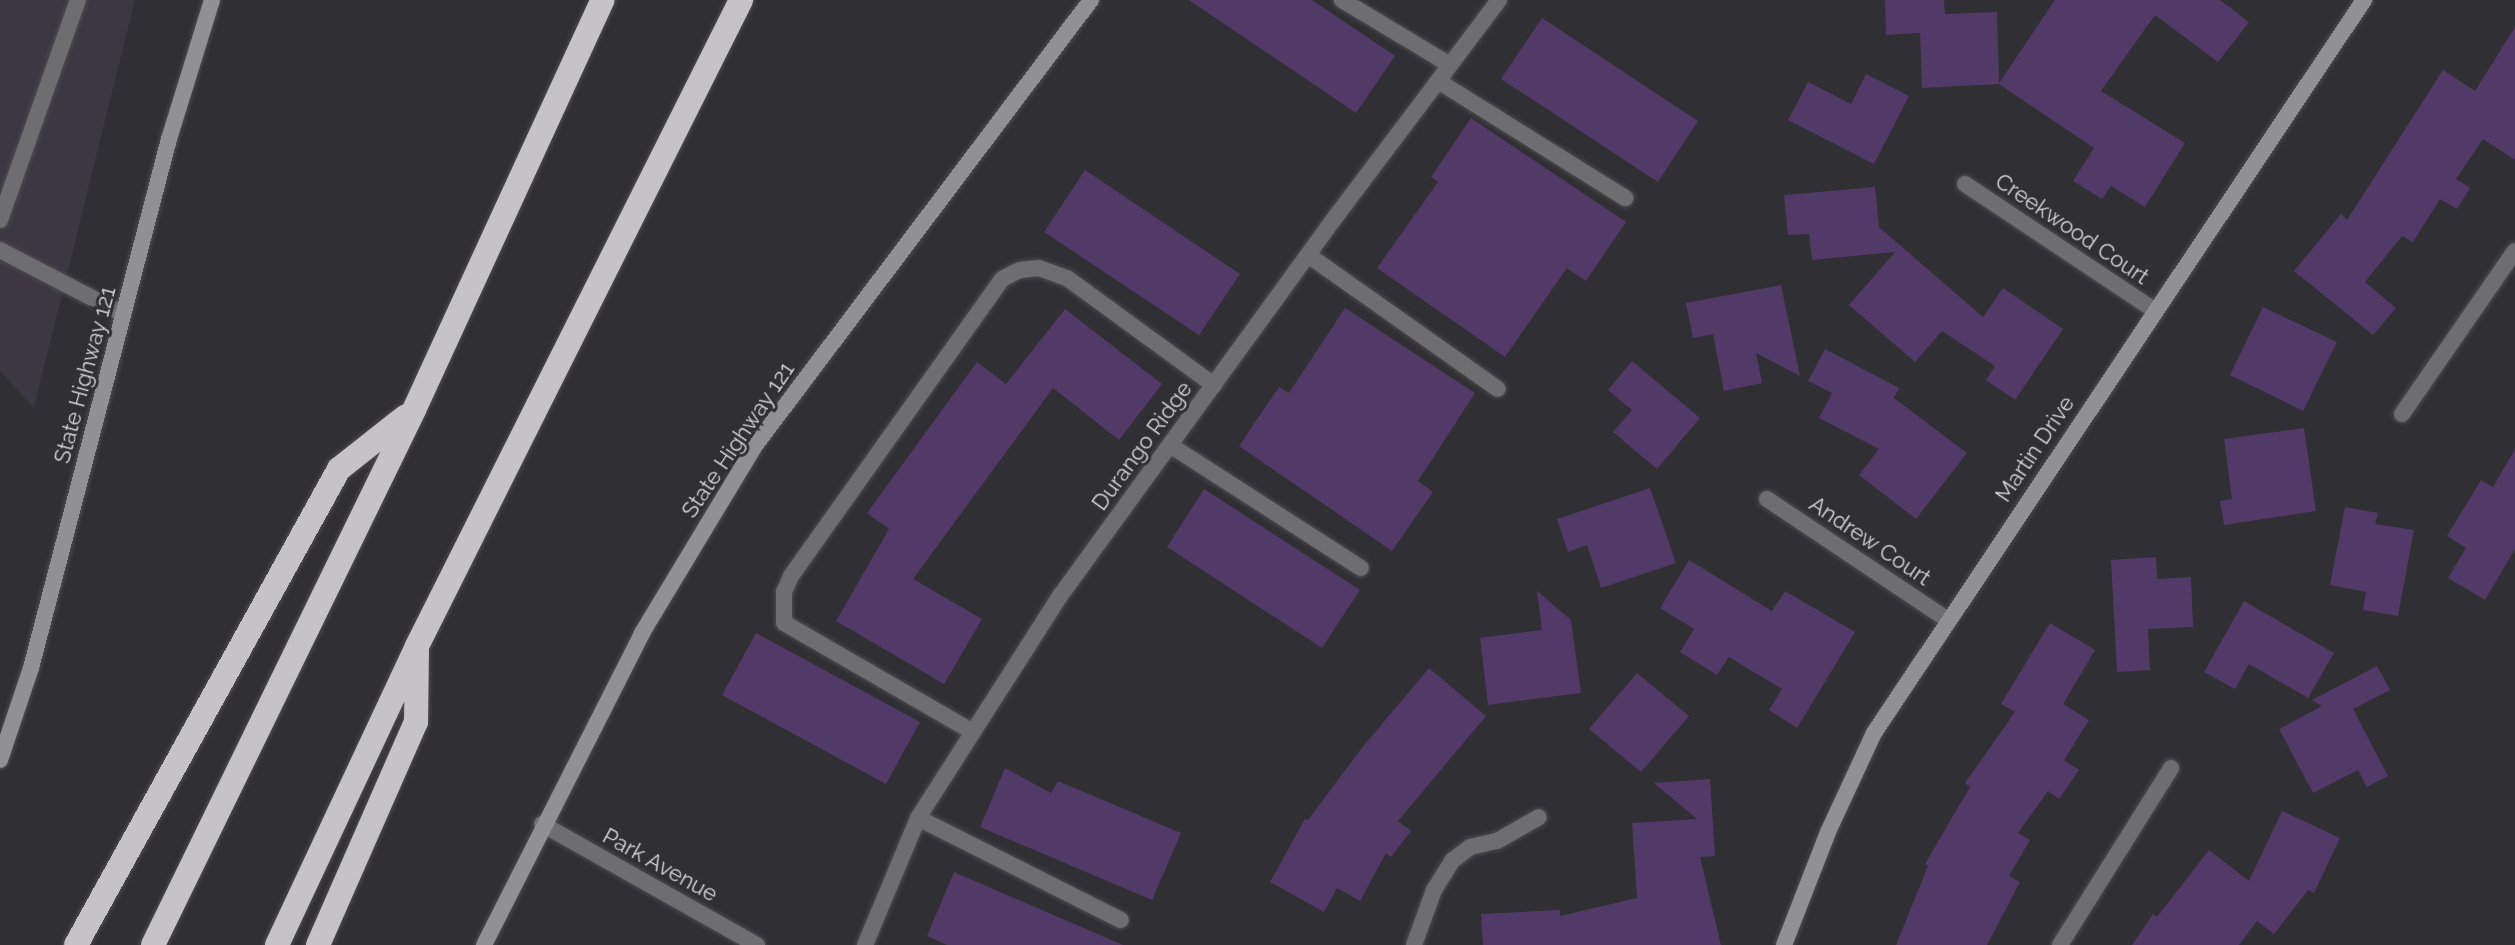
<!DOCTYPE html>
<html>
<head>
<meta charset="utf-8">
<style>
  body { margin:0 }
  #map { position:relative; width:2515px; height:945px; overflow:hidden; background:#302f33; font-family:Raleway,sans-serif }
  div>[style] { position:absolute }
  .built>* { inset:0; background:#3c3741 }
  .building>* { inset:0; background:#513a67 }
  .roads { filter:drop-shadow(0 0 2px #4d4c50) drop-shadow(0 0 2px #4d4c50) }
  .lane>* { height:16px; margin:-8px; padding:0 8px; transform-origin:8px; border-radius:8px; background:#6e6d6f }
  .street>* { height:16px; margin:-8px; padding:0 8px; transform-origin:8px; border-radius:8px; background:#6e6d6f }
  .secondary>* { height:16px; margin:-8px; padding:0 8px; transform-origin:8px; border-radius:8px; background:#919093 }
  .highway>* { height:24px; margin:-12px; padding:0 12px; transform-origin:12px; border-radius:12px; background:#c5c3c8 }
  span { translate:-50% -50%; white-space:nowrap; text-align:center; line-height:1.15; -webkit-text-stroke:6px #302f33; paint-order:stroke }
  .street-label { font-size:22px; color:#d3d2d5 }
</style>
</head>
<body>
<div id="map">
  <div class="built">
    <i style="clip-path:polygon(0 0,135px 0,34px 408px,0 371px)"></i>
  </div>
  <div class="building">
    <i style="clip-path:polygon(1189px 0,1312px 0,1395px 56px,1356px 113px)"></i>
    <i style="clip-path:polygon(1885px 0,1944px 0,1945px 14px,1997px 12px,1999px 83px,2055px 0,2220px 0,2249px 22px,2218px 62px,2155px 15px,2101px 91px,2185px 143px,2145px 207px,2111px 186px,2102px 199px,2073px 181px,2094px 148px,1999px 84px,1922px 88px,1920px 33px,1886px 35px)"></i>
    <i style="clip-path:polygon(1542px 18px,1698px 121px,1658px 182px,1501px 79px)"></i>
    <i style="clip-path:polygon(2515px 27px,2515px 160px,2483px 139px,2456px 179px,2470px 188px,2457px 209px,2440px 199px,2413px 242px,2402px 236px,2365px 282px,2396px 308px,2373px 335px,2294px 271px,2341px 214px,2347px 220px,2443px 70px,2475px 91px)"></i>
    <i style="clip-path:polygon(1866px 74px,1909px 96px,1874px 164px,1788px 120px,1808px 82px,1851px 104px)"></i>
    <i style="clip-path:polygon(1471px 118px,1626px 222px,1586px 281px,1567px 268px,1505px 357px,1377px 268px,1438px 182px,1431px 177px)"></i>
    <i style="clip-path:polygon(1085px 170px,1240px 274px,1199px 335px,1044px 232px)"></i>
    <i style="clip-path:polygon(1875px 187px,1879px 227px,1983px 317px,2003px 288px,2063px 329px,2015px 400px,1986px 380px,1995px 366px,1942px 331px,1915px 362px,1849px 305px,1895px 252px,1812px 260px,1809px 234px,1788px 235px,1784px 195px)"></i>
    <i style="clip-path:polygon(1781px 285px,1800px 376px,1756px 353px,1762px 383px,1724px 391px,1713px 334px,1693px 338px,1686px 303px)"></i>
    <i style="clip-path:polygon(2263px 307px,2337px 342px,2303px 411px,2230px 375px)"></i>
    <i style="clip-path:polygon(1345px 308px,1475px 393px,1418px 481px,1433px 492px,1392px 551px,1239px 446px,1279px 387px,1289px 393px)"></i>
    <i style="clip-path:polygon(1065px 309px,1162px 384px,1119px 440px,1053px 388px,913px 579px,982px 619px,944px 684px,836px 621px,889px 529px,867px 513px,977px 362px,1006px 384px)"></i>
    <i style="clip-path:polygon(1825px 349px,1899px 388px,1894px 398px,1967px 453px,1916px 519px,1859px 475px,1879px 449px,1819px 418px,1832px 393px,1808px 381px)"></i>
    <i style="clip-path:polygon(1632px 361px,1700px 418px,1657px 469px,1613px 432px,1632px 410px,1608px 390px)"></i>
    <i style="clip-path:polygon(2304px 428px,2316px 511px,2224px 525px,2220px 501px,2232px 499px,2224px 439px)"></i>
    <i style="clip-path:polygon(2515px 449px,2515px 549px,2485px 600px,2448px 578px,2466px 548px,2447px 536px,2481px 480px,2493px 487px)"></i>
    <i style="clip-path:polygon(1650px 488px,1676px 563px,1601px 588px,1587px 545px,1568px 552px,1557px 519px)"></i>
    <i style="clip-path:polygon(1204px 489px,1360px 590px,1322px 648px,1167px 547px)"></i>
    <i style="clip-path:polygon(2345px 507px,2378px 513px,2375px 524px,2414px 530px,2398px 616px,2363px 610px,2366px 592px,2330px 585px)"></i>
    <i style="clip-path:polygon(2156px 557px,2157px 579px,2191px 577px,2193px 627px,2148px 629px,2150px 670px,2117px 672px,2111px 560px)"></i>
    <i style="clip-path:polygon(1689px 560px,1772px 611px,1785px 591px,1855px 632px,1797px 728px,1769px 710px,1782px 689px,1729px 657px,1717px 675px,1680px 652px,1694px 629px,1660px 608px)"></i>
    <i style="clip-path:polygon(1537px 591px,1571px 620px,1581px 693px,1488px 705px,1480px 638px,1542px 630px)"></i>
    <i style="clip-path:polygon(2244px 601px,2334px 653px,2308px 698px,2249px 664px,2235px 689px,2204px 672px)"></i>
    <i style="clip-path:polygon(2050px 623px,2095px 650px,2063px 704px,2089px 720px,2064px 760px,2079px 770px,2059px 799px,2048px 791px,2018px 833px,2030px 840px,2009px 876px,2020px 882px,1987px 945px,1896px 945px,1928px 866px,1925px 864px,1970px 787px,1965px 783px,2015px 712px,2001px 704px)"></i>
    <i style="clip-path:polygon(756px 633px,920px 722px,886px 784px,722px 695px)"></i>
    <i style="clip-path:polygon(2377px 666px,2390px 690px,2353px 709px,2388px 776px,2367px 787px,2358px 770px,2313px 793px,2279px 729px,2322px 706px,2312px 700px)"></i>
    <i style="clip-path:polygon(1429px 668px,1486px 716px,1398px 821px,1411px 831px,1391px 857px,1386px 853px,1360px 901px,1337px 888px,1324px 912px,1270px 882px,1305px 819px,1308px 820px,1361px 749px)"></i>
    <i style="clip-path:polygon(1637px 673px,1689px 716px,1641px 772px,1589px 729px)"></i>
    <i style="clip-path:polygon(1005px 768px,1051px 793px,1058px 781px,1181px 833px,1152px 900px,980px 827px)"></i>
    <i style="clip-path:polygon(1710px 779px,1715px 856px,1700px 857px,1721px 945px,1483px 945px,1481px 914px,1560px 910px,1560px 916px,1637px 898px,1632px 823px,1697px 819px,1654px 783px)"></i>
    <i style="clip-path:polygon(2282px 811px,2340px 838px,2314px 893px,2308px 890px,2274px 934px,2257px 921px,2239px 945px,2132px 945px,2153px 914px,2157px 917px,2209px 850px,2249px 881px)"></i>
    <i style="clip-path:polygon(954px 872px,1123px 945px,947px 945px,927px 936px)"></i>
  </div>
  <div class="roads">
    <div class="lane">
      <i style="left:1342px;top:0;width:126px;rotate:31deg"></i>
      <i style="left:1438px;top:81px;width:221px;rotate:32deg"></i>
      <i style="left:0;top:220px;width:233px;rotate:-70.5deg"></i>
      <i style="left:0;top:250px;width:139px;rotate:27.5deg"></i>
      <i style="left:1308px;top:255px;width:232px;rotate:35.2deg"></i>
      <i style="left:1170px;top:445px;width:227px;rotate:32.8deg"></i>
      <i style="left:973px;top:732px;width:218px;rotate:-150deg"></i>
      <i style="left:784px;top:623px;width:31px;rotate:-90deg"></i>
      <i style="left:784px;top:592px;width:17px;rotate:-66deg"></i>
      <i style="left:791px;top:576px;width:364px;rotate:-54.6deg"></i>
      <i style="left:1002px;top:279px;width:20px;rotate:-27deg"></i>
      <i style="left:1020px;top:270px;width:19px;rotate:-6deg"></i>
      <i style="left:1039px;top:268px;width:30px;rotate:20deg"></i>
      <i style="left:1067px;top:278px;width:182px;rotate:36.1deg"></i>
      <i style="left:918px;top:818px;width:227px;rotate:26.7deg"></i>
    </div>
    <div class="street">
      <i style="left:1965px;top:184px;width:227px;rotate:33.7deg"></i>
      <i style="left:2402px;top:414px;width:198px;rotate:-55.3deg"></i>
      <i style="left:1767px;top:499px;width:218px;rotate:33.8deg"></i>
      <i style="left:542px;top:824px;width:247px;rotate:29.4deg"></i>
      <i style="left:865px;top:945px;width:138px;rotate:-67.3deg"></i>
      <i style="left:918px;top:818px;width:264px;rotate:-57.4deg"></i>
      <i style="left:1060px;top:596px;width:471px;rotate:-54deg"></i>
      <i style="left:1337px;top:215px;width:269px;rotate:-53deg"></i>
      <i style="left:1414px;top:945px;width:59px;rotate:-70deg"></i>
      <i style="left:1434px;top:890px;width:36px;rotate:-58deg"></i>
      <i style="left:1453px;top:860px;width:21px;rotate:-37deg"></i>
      <i style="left:1470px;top:847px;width:28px;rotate:-13deg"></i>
      <i style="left:1497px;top:841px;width:48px;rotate:-29.7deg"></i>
      <i style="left:2060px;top:945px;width:209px;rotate:-57.9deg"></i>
    </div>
    <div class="secondary">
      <i style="left:0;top:760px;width:97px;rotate:-71.4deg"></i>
      <i style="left:31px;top:668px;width:547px;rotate:-75.38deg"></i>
      <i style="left:169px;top:139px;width:145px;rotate:-72.8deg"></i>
      <i style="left:484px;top:945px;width:350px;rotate:-63.1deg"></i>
      <i style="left:642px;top:633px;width:217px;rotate:-58.9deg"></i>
      <i style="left:754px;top:447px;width:560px;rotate:-52.99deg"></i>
      <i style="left:1784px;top:945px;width:121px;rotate:-68.7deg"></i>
      <i style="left:1828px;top:832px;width:109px;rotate:-65.1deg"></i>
      <i style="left:1874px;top:733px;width:882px;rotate:-56.24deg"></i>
    </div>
    <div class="highway">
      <i style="left:76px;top:945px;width:544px;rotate:-61.08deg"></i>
      <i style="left:339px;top:469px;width:85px;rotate:-38.3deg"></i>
      <i style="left:153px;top:945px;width:595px;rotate:-63.99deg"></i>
      <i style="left:414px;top:410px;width:451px;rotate:-65.3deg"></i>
      <i style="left:277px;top:945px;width:330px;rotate:-64.9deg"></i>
      <i style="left:417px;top:646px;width:723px;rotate:-63.36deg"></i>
      <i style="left:318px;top:945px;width:244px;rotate:-66.3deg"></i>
      <i style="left:416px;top:722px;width:70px;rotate:-89.2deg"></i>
    </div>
  </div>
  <div class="street-label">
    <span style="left:2072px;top:229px;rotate:34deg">Creekwood Court</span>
    <span style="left:85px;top:375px;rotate:-75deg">State Highway 121</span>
    <span style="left:738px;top:440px;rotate:-56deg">State Highway 121</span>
    <span style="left:1142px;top:446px;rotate:-54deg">Durango Ridge</span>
    <span style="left:2035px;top:449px;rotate:-56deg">Martin Drive</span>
    <span style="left:1870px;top:541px;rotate:34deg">Andrew Court</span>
    <span style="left:660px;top:865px;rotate:29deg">Park Avenue</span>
  </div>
</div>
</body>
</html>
